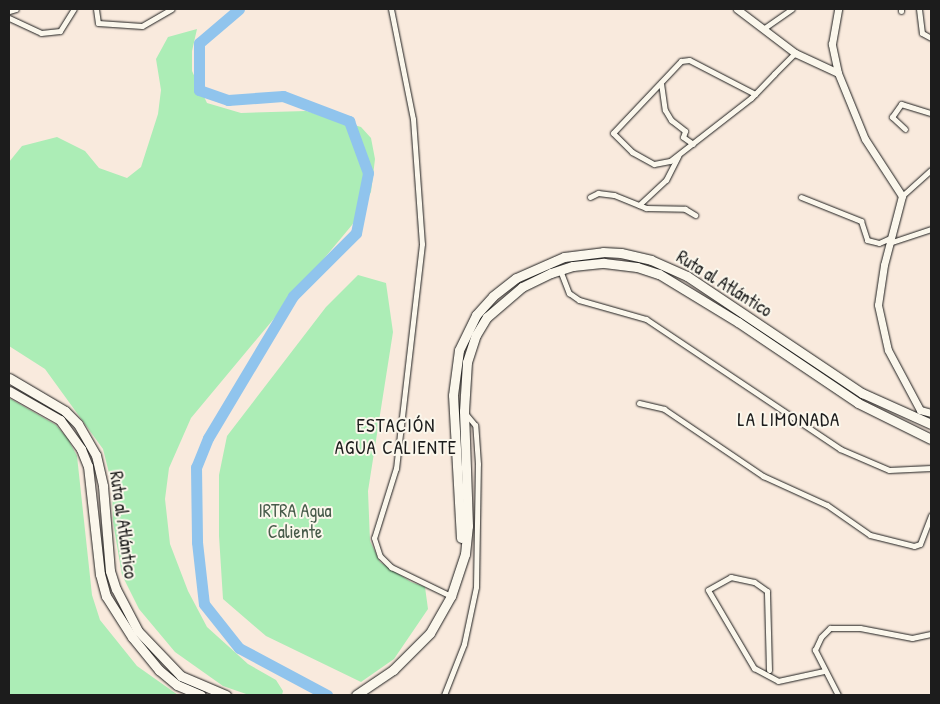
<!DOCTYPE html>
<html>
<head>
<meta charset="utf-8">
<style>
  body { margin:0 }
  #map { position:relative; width:940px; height:704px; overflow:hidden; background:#f9eadd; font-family:"Patrick Hand",sans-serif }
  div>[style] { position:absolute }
  .green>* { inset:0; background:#acedb6 }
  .river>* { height:11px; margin:-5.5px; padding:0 5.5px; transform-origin:5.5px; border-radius:5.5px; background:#90c4ed }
  .roads { filter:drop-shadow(0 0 1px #1c1c1c) drop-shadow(0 0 1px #1c1c1c) }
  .minor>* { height:5px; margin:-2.5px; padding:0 2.5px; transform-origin:2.5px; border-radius:2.5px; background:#fbf7ec }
  .tertiary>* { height:7px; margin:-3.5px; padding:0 3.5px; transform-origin:3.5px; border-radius:3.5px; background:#fbf7ec }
  .trunk>* { height:9px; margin:-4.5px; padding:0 4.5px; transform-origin:4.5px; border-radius:4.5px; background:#fbf7ec }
  span { translate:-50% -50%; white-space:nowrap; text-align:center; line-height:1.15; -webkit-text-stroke:4px #fbf7ec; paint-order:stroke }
  .street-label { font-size:18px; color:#1c1c1c }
  .park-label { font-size:18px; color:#475b4a }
  .neighbourhood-label { font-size:19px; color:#1c1c1c; letter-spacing:1px }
  .frame { position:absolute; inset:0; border:10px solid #1c1c1c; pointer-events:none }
</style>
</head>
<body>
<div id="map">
  <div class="green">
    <i style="clip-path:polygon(197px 29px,192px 51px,192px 71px,207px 103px,241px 113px,306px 111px,361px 127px,371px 138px,375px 159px,371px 192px,352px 225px,191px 418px,169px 468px,165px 499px,170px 544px,188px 591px,207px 627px,248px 664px,276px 680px,283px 691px,282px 695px,249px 695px,223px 686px,175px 652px,139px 609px,122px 575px,113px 522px,112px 485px,103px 449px,45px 369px,9px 346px,9px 162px,22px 146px,57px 137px,85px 151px,99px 168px,127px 178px,141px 167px,158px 114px,161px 90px,156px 59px,168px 37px)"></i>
    <i style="clip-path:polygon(358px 275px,386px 283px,393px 332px,368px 491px,370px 541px,380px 562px,411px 582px,425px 587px,428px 609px,394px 659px,361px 682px,266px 636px,223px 599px,219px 536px,219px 475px,227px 436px,326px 307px)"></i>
    <i style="clip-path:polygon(9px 398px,56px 425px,68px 439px,77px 456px,92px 595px,100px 620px,137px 666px,178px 695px,9px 695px)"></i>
  </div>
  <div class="river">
    <i style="left:239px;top:9px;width:52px;rotate:139.6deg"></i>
    <i style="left:199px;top:43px;width:47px;rotate:90deg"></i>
    <i style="left:199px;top:90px;width:31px;rotate:19deg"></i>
    <i style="left:228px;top:100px;width:55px;rotate:-4.2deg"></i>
    <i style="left:283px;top:96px;width:71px;rotate:20.7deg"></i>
    <i style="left:349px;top:121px;width:55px;rotate:69.9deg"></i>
    <i style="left:368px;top:173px;width:61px;rotate:101.3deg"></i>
    <i style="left:356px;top:233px;width:89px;rotate:135deg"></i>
    <i style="left:293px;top:296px;width:165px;rotate:120.9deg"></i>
    <i style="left:208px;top:438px;width:31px;rotate:112deg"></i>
    <i style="left:196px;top:467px;width:75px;rotate:89.2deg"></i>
    <i style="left:197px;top:542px;width:62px;rotate:83.6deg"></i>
    <i style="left:204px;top:604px;width:56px;rotate:51.5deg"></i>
    <i style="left:239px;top:648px;width:100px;rotate:28.1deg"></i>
  </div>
  <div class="roads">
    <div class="minor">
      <i style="left:96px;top:9px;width:14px;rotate:82deg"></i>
      <i style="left:98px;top:23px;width:44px;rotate:3.9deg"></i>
      <i style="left:142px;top:26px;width:34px;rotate:-30deg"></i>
      <i style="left:391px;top:9px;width:112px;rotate:78.7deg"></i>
      <i style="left:413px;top:119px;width:125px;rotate:85.9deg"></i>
      <i style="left:422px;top:244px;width:226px;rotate:96.6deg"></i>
      <i style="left:396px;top:468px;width:73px;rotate:107.4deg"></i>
      <i style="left:374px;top:538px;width:19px;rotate:72deg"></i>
      <i style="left:380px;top:556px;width:16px;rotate:45deg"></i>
      <i style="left:391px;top:567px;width:67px;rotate:25.8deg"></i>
      <i style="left:901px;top:9px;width:2px;rotate:90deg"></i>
      <i style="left:919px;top:9px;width:24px;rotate:83deg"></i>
      <i style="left:922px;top:33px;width:10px;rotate:29deg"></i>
      <i style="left:9px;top:11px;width:7px;rotate:-16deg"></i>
      <i style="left:9px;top:18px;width:35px;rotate:25deg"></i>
      <i style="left:41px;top:33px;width:19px;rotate:-6deg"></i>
      <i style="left:60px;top:31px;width:26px;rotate:-58deg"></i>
      <i style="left:763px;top:29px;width:35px;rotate:-35deg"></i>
      <i style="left:661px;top:83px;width:27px;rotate:82deg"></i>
      <i style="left:665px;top:110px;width:12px;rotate:59deg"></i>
      <i style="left:671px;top:120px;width:18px;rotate:38deg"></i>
      <i style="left:685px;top:131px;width:6px;rotate:108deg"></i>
      <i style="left:683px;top:137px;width:12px;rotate:35deg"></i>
      <i style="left:755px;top:94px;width:74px;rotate:-152.7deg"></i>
      <i style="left:689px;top:60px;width:8px;rotate:173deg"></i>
      <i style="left:681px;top:61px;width:99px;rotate:133.4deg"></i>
      <i style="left:613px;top:133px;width:27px;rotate:45deg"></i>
      <i style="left:632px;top:152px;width:25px;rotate:29deg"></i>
      <i style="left:654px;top:164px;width:16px;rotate:-11deg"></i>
      <i style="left:670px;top:161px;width:103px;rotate:-37.9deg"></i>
      <i style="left:751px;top:98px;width:6px;rotate:-45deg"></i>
      <i style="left:755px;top:94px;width:28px;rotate:-46deg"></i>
      <i style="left:774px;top:74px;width:30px;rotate:-45deg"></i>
      <i style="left:905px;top:129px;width:18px;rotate:-137deg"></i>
      <i style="left:892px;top:117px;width:16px;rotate:-55deg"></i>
      <i style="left:901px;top:104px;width:31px;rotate:17deg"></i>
      <i style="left:902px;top:196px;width:39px;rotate:-42deg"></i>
      <i style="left:590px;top:197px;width:9px;rotate:-27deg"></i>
      <i style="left:598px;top:193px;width:16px;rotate:7deg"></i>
      <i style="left:614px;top:195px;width:35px;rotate:22deg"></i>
      <i style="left:646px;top:208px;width:39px;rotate:1deg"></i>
      <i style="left:685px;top:209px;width:12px;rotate:31deg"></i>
      <i style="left:801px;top:197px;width:65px;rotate:21.8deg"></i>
      <i style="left:861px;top:221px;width:20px;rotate:72deg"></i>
      <i style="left:867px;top:240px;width:12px;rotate:14deg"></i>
      <i style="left:879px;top:243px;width:12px;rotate:-24deg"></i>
      <i style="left:639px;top:205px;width:37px;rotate:-43deg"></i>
      <i style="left:666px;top:180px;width:27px;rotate:-63deg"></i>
      <i style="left:889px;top:243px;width:44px;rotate:-18.4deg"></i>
      <i style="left:560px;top:270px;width:25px;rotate:69deg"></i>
      <i style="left:569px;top:293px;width:12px;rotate:35deg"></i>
      <i style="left:579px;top:300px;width:70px;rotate:15.8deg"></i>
      <i style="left:646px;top:319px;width:234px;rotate:33.8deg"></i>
      <i style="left:840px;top:449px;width:53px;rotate:23.2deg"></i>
      <i style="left:889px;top:470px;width:42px;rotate:-2.7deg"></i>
      <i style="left:639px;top:403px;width:26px;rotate:13deg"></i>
      <i style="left:664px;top:409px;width:120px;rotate:34.1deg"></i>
      <i style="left:763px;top:476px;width:70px;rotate:24.4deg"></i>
      <i style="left:827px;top:505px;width:52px;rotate:34.9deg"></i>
      <i style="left:870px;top:535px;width:45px;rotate:14deg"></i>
      <i style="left:914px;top:546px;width:6px;rotate:-18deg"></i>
      <i style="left:920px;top:544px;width:31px;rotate:-69deg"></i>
      <i style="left:769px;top:670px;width:79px;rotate:-91.5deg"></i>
      <i style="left:767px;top:591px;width:16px;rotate:-145deg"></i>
      <i style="left:754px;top:582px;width:24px;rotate:-168deg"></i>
      <i style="left:731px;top:577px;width:26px;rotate:151deg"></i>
      <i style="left:708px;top:590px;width:91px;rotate:59.5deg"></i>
      <i style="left:754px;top:668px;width:27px;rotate:28deg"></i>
      <i style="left:778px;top:681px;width:47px;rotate:-12.3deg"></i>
      <i style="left:444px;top:695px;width:55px;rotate:-68.6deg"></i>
      <i style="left:464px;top:644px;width:58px;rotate:-78.1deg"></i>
      <i style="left:476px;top:587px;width:123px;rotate:-89.1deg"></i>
      <i style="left:478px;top:464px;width:39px;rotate:-94deg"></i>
      <i style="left:475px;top:425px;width:16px;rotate:-130deg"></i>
      <i style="left:838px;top:695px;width:51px;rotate:-117.1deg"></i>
      <i style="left:815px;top:650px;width:14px;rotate:-65deg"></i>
      <i style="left:821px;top:637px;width:13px;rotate:-45deg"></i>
      <i style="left:830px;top:628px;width:30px"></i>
      <i style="left:860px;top:628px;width:53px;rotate:10.9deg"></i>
      <i style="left:912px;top:638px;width:19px;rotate:-12deg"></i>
    </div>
    <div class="tertiary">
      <i style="left:737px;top:9px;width:73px;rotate:37.2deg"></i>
      <i style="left:795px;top:53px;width:47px;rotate:24.9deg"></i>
      <i style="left:838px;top:73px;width:71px;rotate:67.8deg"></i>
      <i style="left:865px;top:139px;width:68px;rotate:57deg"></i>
      <i style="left:902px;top:196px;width:71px;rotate:104.6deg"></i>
      <i style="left:884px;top:265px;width:40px;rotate:98.5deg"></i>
      <i style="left:878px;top:305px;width:46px;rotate:77.5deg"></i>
      <i style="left:888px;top:350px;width:68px;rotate:61.9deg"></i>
      <i style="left:920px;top:410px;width:11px;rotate:15deg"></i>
      <i style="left:838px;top:73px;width:30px;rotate:-102deg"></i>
      <i style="left:832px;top:44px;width:36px;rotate:-80deg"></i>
    </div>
    <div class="trunk">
      <i style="left:9px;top:378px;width:65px;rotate:30.5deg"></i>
      <i style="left:65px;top:411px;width:18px;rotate:45deg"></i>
      <i style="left:78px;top:424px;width:36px;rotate:60deg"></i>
      <i style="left:96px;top:455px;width:32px;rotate:77deg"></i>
      <i style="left:103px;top:486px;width:85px;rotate:85.3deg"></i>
      <i style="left:110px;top:571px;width:19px;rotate:72deg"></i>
      <i style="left:116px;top:589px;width:47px;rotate:62.4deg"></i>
      <i style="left:138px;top:631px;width:62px;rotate:46.3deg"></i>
      <i style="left:181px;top:676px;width:49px;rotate:22.9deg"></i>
      <i style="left:9px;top:391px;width:59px;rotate:29.6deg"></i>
      <i style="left:60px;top:420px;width:36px;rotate:54deg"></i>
      <i style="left:81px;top:449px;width:18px;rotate:68deg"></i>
      <i style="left:88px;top:466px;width:109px;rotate:83.7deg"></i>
      <i style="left:100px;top:574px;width:23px;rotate:75deg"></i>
      <i style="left:106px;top:596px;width:49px;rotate:57.6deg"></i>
      <i style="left:132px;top:637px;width:43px;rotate:50.7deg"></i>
      <i style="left:159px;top:670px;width:23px;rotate:40deg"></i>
      <i style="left:177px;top:685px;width:26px;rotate:23deg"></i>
      <i style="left:461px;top:538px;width:143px;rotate:-93.2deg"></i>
      <i style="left:453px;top:395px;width:45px;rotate:-82.4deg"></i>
      <i style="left:459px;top:350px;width:39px;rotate:-64deg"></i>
      <i style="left:476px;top:315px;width:25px;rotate:-48deg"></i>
      <i style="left:493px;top:296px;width:29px;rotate:-38deg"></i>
      <i style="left:516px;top:278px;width:52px;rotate:-23.6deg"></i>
      <i style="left:564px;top:257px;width:39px;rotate:-7deg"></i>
      <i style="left:603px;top:252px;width:18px;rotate:3deg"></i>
      <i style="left:621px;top:253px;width:31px;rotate:13deg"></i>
      <i style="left:651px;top:260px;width:39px;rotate:24deg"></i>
      <i style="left:687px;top:276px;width:211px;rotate:33.8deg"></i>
      <i style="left:862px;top:393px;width:76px;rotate:24.2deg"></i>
      <i style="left:356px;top:695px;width:45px;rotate:-34deg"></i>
      <i style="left:393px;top:670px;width:52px;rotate:-45deg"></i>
      <i style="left:430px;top:633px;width:43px;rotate:-60.4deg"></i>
      <i style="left:451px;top:596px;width:44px;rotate:-71.6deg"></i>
      <i style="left:465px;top:554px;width:28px;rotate:-84deg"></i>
      <i style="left:468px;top:526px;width:115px;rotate:-92deg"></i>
      <i style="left:464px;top:411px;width:49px;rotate:-86.5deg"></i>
      <i style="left:467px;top:362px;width:28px;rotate:-72deg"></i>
      <i style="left:476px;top:335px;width:21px;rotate:-59deg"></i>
      <i style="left:487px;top:317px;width:46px;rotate:-40.6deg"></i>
      <i style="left:522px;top:287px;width:32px;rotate:-26deg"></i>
      <i style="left:551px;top:273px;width:23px;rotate:-18deg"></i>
      <i style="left:573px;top:266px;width:31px;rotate:-6deg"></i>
      <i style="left:604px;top:263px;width:33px;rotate:7deg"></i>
      <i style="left:637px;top:267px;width:23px;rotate:18deg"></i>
      <i style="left:659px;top:274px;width:92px;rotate:31.3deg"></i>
      <i style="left:738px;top:322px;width:145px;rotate:34deg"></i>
      <i style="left:858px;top:403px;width:81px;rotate:26.3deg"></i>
    </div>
  </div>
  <div class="street-label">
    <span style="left:724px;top:284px;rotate:32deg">Ruta al Atlántico</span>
    <span style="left:123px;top:525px;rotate:82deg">Ruta al Atlántico</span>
  </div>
  <div class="park-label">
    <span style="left:295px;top:522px">IRTRA Agua<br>Caliente</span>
  </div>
  <div class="neighbourhood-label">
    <span style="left:789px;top:420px">LA LIMONADA</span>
    <span style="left:396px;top:437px">ESTACIÓN<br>AGUA CALIENTE</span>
  </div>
  <div class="frame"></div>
</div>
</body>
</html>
